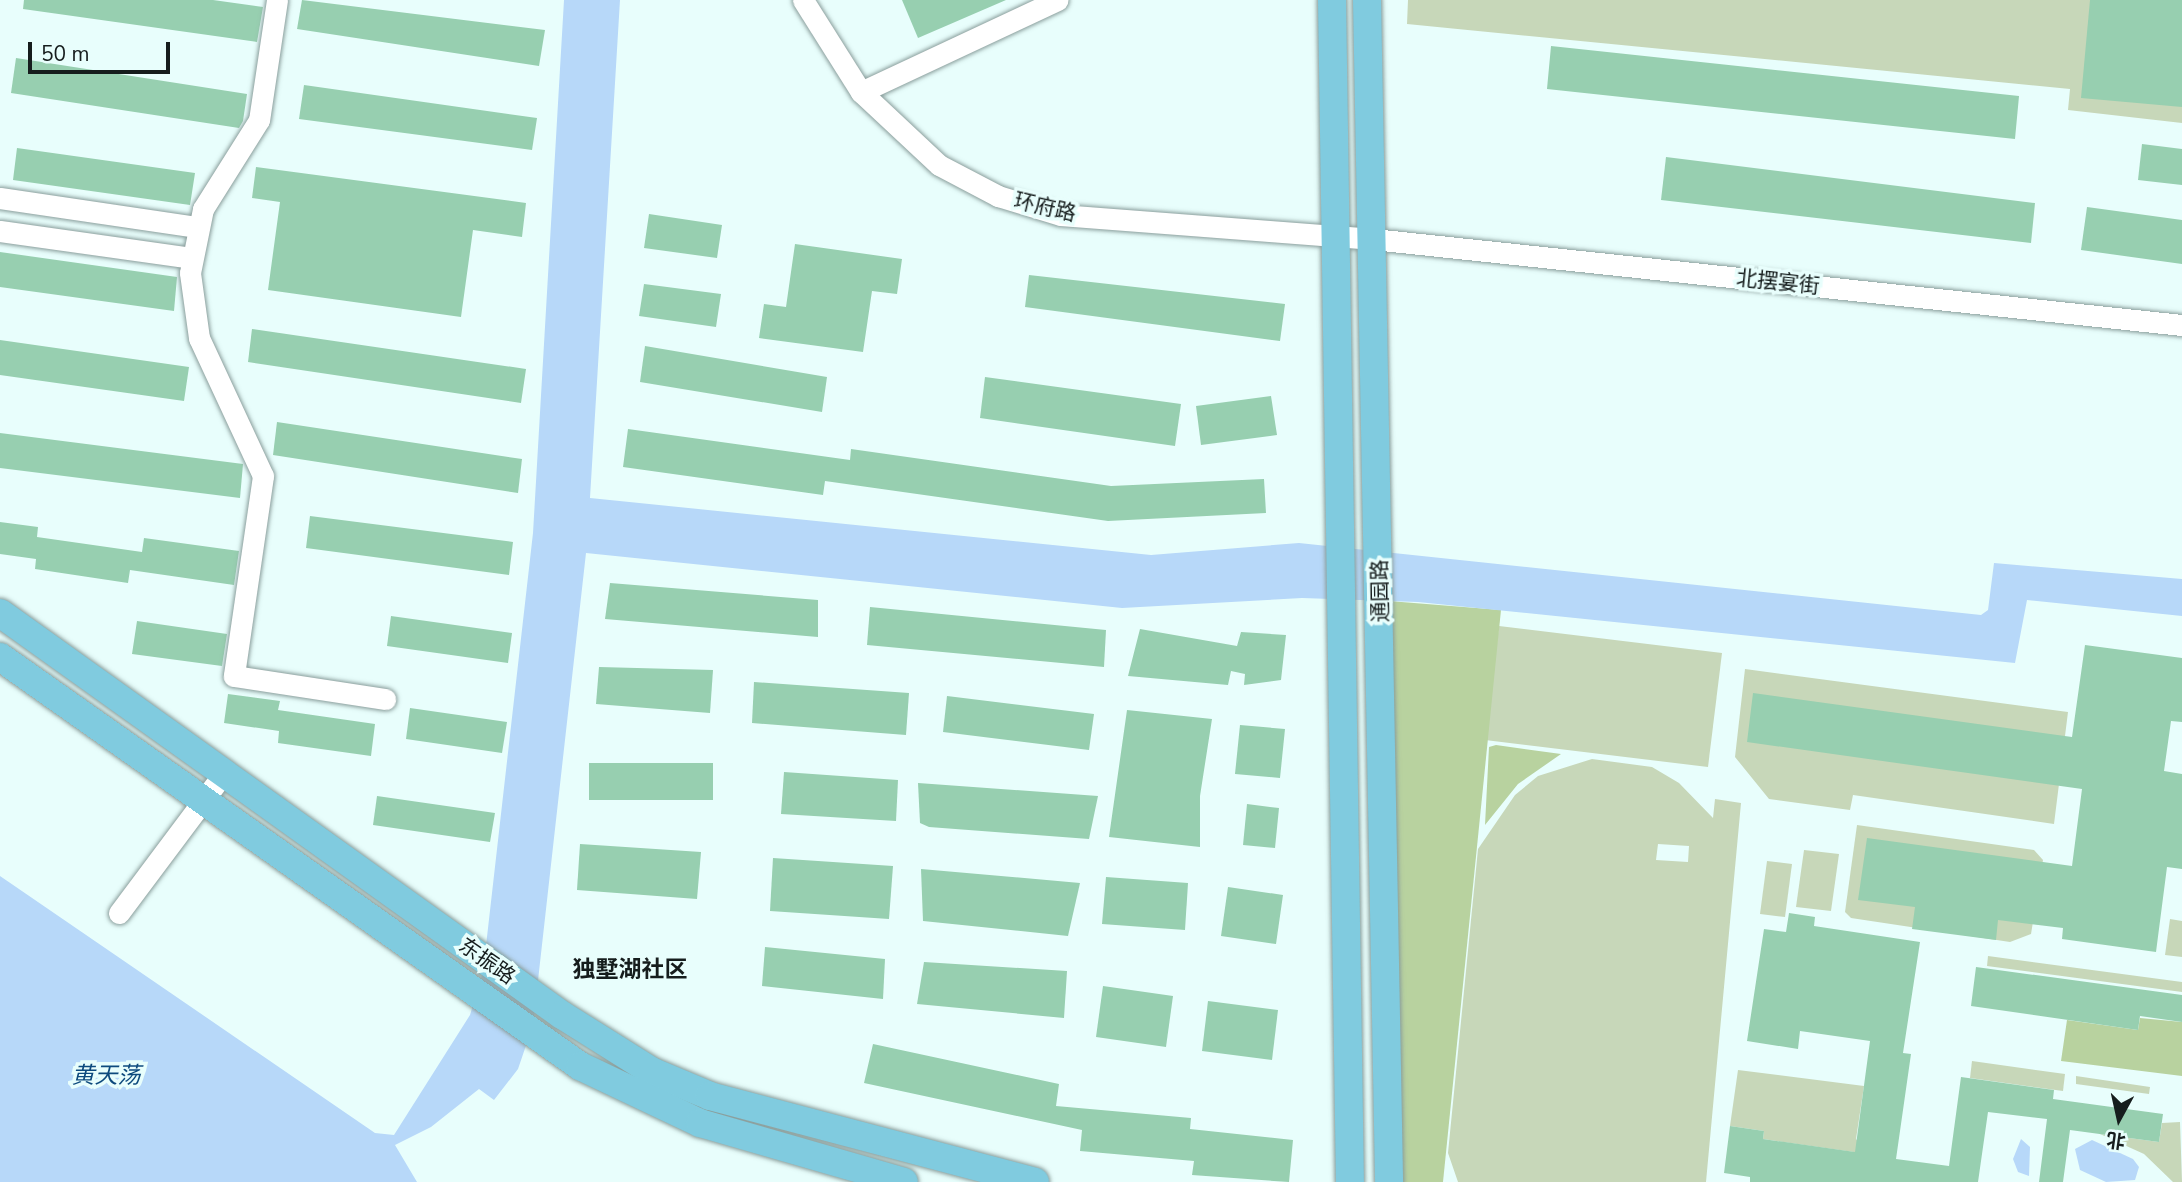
<!DOCTYPE html>
<html>
<head>
<meta charset="utf-8">
<style>
  body { margin:0 }
  #map { position:relative; width:2182px; height:1182px; overflow:hidden; background:#e8fefc; font-family:"Nunito Sans","Noto Sans SC",sans-serif }
  div>[style] { position:absolute }
  .green>* { inset:0; background:#c7d7b9 }
  .forest>* { inset:0; background:#b8d29f }
  .water>* { inset:0; background:#b7d8f9 }
  .building>* { inset:0; background:#97cfb0 }
  .roads { filter:drop-shadow(0 0 2px #8a9e9c) drop-shadow(0 0 2px #8a9e9c) }
  .minor>* { height:21px; margin:-10.5px; padding:0 10.5px; transform-origin:10.5px; border-radius:10.5px; background:#fff }
  .major>* { height:28px; margin:-14px; padding:0 14px; transform-origin:14px; border-radius:14px; background:#80cbdf }
  span { translate:-50% -50%; white-space:nowrap; text-align:center; line-height:1.15; -webkit-text-stroke:7px #e8fefc; paint-order:stroke }
  .street-label { font-size:21px; color:#161d1d }
  .neighbourhood-label { font-size:23px; color:#161d1d; font-weight:700 }
  .water-label { font-size:23px; color:#0d4a7d; font-style:italic }
  .north { position:absolute; left:2084px; top:1084px; width:70px; height:70px; -webkit-text-stroke:5px #e8fefc; paint-order:stroke; rotate:188deg; font-size:19px; font-weight:700; line-height:28px; text-align:center; color:#161d1d }
  .north::after { content:''; display:block; margin:auto; width:24px; height:32px; background:#161d1d; clip-path:polygon(50% 0,100% 100%,50% 72%,0 100%) }
  .scale { position:absolute; left:28px; top:42px; width:142px; height:32px; box-sizing:border-box; border:4px solid #161d1d; border-top:0; padding-left:9px; font-size:21px; line-height:24px; white-space:nowrap; color:#161d1d; -webkit-text-stroke:5px #e8fefc; paint-order:stroke }
</style>
</head>
<body>
<div id="map">
  <div class="green">
    <i style="clip-path:polygon(1408px 0,2182px 0,2182px 123px,2068px 110px,2070px 89px,1407px 24px)"></i>
    <i style="clip-path:polygon(1499px 626px,1722px 653px,1708px 767px,1485px 740px)"></i>
    <i style="clip-path:polygon(1745px 669px,2068px 712px,2054px 824px,1853px 795px,1850px 810px,1769px 799px,1735px 757px)"></i>
    <i style="clip-path:polygon(evenodd,1592px 759px,1652px 767px,1679px 783px,1713px 818px,1715px 799px,1741px 803px,1706px 1182px,1458px 1182px,1448px 1153px,1478px 849px,1515px 795px,1538px 776px,1592px 759px,1658px 844px,1689px 846px,1688px 862px,1656px 860px,1658px 844px)"></i>
    <i style="clip-path:polygon(1857px 825px,2034px 850px,2043px 860px,2031px 934px,2010px 942px,1851px 918px,1845px 912px)"></i>
    <i style="clip-path:polygon(1804px 850px,1839px 854px,1831px 911px,1796px 907px)"></i>
    <i style="clip-path:polygon(1767px 861px,1792px 864px,1785px 917px,1760px 914px)"></i>
    <i style="clip-path:polygon(2170px 919px,2182px 921px,2182px 957px,2165px 955px)"></i>
    <i style="clip-path:polygon(1988px 956px,2182px 982px,2182px 992px,1987px 966px)"></i>
    <i style="clip-path:polygon(1972px 1061px,2065px 1074px,2063px 1091px,1970px 1078px)"></i>
    <i style="clip-path:polygon(1738px 1070px,1864px 1086px,1856px 1139px,1868px 1154px,1763px 1139px,1764px 1131px,1730px 1126px)"></i>
    <i style="clip-path:polygon(2076px 1076px,2150px 1087px,2149px 1094px,2076px 1084px)"></i>
    <i style="clip-path:polygon(2180px 1122px,2182px 1182px,2173px 1182px,2144px 1154px,2100px 1134px,2159px 1142px,2162px 1123px)"></i>
  </div>
  <div class="forest">
    <i style="clip-path:polygon(1389px 601px,1501px 610px,1443px 1182px,1397px 1182px)"></i>
    <i style="clip-path:polygon(1496px 745px,1561px 754px,1518px 784px,1485px 825px,1489px 747px)"></i>
    <i style="clip-path:polygon(2140px 1018px,2182px 1022px,2182px 1076px,2061px 1061px,2067px 1020px,2138px 1030px)"></i>
  </div>
  <div class="water">
    <i style="clip-path:polygon(564px 0,620px 0,590px 498px,1151px 555px,1299px 543px,1981px 615px,1988px 610px,1994px 563px,2182px 579px,2182px 616px,2027px 600px,2015px 663px,1418px 602px,1302px 598px,1122px 608px,586px 553px,533px 1025px,518px 1069px,494px 1100px,479px 1089px,431px 1127px,395px 1145px,417px 1182px,0 1182px,0 876px,375px 1133px,394px 1135px,470px 1015px,483px 972px,533px 533px)"></i>
    <i style="clip-path:polygon(2021px 1139px,2030px 1147px,2029px 1176px,2018px 1172px,2013px 1159px)"></i>
    <i style="clip-path:polygon(2092px 1140px,2133px 1159px,2139px 1167px,2135px 1180px,2106px 1182px,2080px 1170px,2075px 1149px)"></i>
  </div>
  <div class="building">
    <i style="clip-path:polygon(24px 0,213px 0,263px 7px,257px 42px,23px 9px)"></i>
    <i style="clip-path:polygon(302px 0,545px 30px,539px 66px,297px 29px)"></i>
    <i style="clip-path:polygon(902px 0,1006px 0,918px 38px)"></i>
    <i style="clip-path:polygon(2090px 0,2182px 0,2182px 107px,2081px 98px)"></i>
    <i style="clip-path:polygon(1551px 46px,2019px 96px,2015px 139px,1547px 89px)"></i>
    <i style="clip-path:polygon(16px 58px,247px 94px,243px 121px,239px 128px,11px 93px)"></i>
    <i style="clip-path:polygon(304px 85px,537px 118px,532px 150px,299px 119px)"></i>
    <i style="clip-path:polygon(2142px 144px,2182px 149px,2182px 185px,2138px 180px)"></i>
    <i style="clip-path:polygon(17px 148px,195px 173px,190px 205px,13px 180px)"></i>
    <i style="clip-path:polygon(1666px 157px,2035px 203px,2031px 243px,1661px 200px)"></i>
    <i style="clip-path:polygon(256px 167px,526px 203px,522px 237px,473px 230px,461px 317px,268px 290px,280px 202px,252px 198px)"></i>
    <i style="clip-path:polygon(2087px 207px,2182px 220px,2182px 264px,2081px 250px)"></i>
    <i style="clip-path:polygon(649px 214px,722px 225px,717px 258px,644px 248px)"></i>
    <i style="clip-path:polygon(795px 244px,902px 259px,897px 294px,872px 291px,863px 352px,759px 338px,764px 304px,786px 307px)"></i>
    <i style="clip-path:polygon(0 252px,177px 277px,174px 311px,0 287px)"></i>
    <i style="clip-path:polygon(1029px 275px,1285px 304px,1280px 341px,1025px 307px)"></i>
    <i style="clip-path:polygon(644px 284px,721px 294px,716px 327px,639px 316px)"></i>
    <i style="clip-path:polygon(252px 329px,526px 369px,521px 403px,248px 362px)"></i>
    <i style="clip-path:polygon(0 340px,189px 367px,184px 401px,0 375px)"></i>
    <i style="clip-path:polygon(645px 346px,827px 377px,822px 412px,640px 382px)"></i>
    <i style="clip-path:polygon(985px 377px,1181px 404px,1175px 446px,980px 418px)"></i>
    <i style="clip-path:polygon(1271px 396px,1277px 435px,1201px 445px,1196px 406px)"></i>
    <i style="clip-path:polygon(277px 422px,522px 459px,518px 493px,273px 455px)"></i>
    <i style="clip-path:polygon(628px 429px,850px 460px,851px 449px,1111px 486px,1264px 479px,1266px 513px,1108px 521px,825px 481px,823px 495px,623px 467px)"></i>
    <i style="clip-path:polygon(0 433px,243px 464px,240px 498px,0 468px)"></i>
    <i style="clip-path:polygon(310px 516px,513px 542px,509px 575px,306px 548px)"></i>
    <i style="clip-path:polygon(0 522px,38px 527px,37px 537px,142px 552px,144px 538px,239px 551px,234px 585px,130px 570px,128px 583px,35px 569px,36px 559px,0 554px)"></i>
    <i style="clip-path:polygon(610px 583px,818px 600px,818px 637px,605px 619px)"></i>
    <i style="clip-path:polygon(870px 607px,1106px 630px,1104px 667px,867px 645px)"></i>
    <i style="clip-path:polygon(391px 616px,512px 633px,508px 663px,387px 646px)"></i>
    <i style="clip-path:polygon(137px 621px,227px 634px,222px 666px,132px 654px)"></i>
    <i style="clip-path:polygon(1140px 629px,1237px 646px,1241px 632px,1286px 635px,1281px 680px,1244px 685px,1245px 674px,1231px 671px,1228px 685px,1128px 676px)"></i>
    <i style="clip-path:polygon(2085px 645px,2182px 658px,2182px 722px,2171px 721px,2164px 771px,2182px 774px,2182px 869px,2167px 867px,2156px 952px,2062px 939px,2063px 928px,1998px 920px,1996px 940px,1912px 929px,1915px 907px,1858px 900px,1867px 838px,2072px 866px,2082px 789px,1747px 742px,1753px 693px,2072px 737px)"></i>
    <i style="clip-path:polygon(599px 667px,713px 670px,710px 713px,596px 704px)"></i>
    <i style="clip-path:polygon(754px 682px,909px 693px,906px 735px,752px 723px)"></i>
    <i style="clip-path:polygon(228px 694px,280px 701px,278px 710px,375px 724px,371px 756px,278px 743px,279px 731px,224px 723px)"></i>
    <i style="clip-path:polygon(947px 696px,1094px 714px,1089px 750px,943px 732px)"></i>
    <i style="clip-path:polygon(410px 708px,507px 722px,502px 753px,406px 739px)"></i>
    <i style="clip-path:polygon(1127px 710px,1212px 719px,1200px 796px,1200px 847px,1109px 837px)"></i>
    <i style="clip-path:polygon(1240px 725px,1285px 729px,1280px 778px,1235px 774px)"></i>
    <i style="clip-path:polygon(589px 763px,713px 763px,713px 800px,589px 800px)"></i>
    <i style="clip-path:polygon(784px 772px,898px 780px,896px 821px,781px 814px)"></i>
    <i style="clip-path:polygon(918px 783px,1098px 796px,1089px 839px,929px 827px,920px 823px)"></i>
    <i style="clip-path:polygon(377px 796px,495px 813px,490px 842px,373px 825px)"></i>
    <i style="clip-path:polygon(1247px 804px,1279px 808px,1275px 848px,1243px 845px)"></i>
    <i style="clip-path:polygon(580px 844px,701px 852px,697px 899px,577px 890px)"></i>
    <i style="clip-path:polygon(773px 858px,893px 866px,889px 919px,770px 911px)"></i>
    <i style="clip-path:polygon(921px 869px,1080px 883px,1068px 936px,923px 921px)"></i>
    <i style="clip-path:polygon(1106px 877px,1188px 883px,1185px 930px,1102px 924px)"></i>
    <i style="clip-path:polygon(1228px 887px,1283px 895px,1276px 944px,1221px 936px)"></i>
    <i style="clip-path:polygon(1789px 913px,1815px 917px,1814px 926px,1920px 942px,1903px 1053px,1911px 1054px,1896px 1159px,1949px 1166px,1961px 1077px,2054px 1090px,2053px 1099px,2163px 1114px,2159px 1142px,2070px 1130px,2063px 1182px,2039px 1182px,2047px 1119px,1988px 1112px,1978px 1182px,1750px 1182px,1750px 1177px,1724px 1173px,1730px 1126px,1764px 1131px,1763px 1139px,1855px 1152px,1870px 1041px,1800px 1031px,1798px 1049px,1747px 1041px,1764px 929px,1786px 932px)"></i>
    <i style="clip-path:polygon(765px 947px,885px 959px,883px 999px,762px 986px)"></i>
    <i style="clip-path:polygon(924px 962px,1067px 971px,1064px 1018px,917px 1004px)"></i>
    <i style="clip-path:polygon(1976px 967px,2182px 995px,2182px 1022px,2140px 1016px,2138px 1030px,1971px 1006px)"></i>
    <i style="clip-path:polygon(1103px 986px,1173px 996px,1166px 1047px,1096px 1037px)"></i>
    <i style="clip-path:polygon(1208px 1001px,1278px 1010px,1272px 1060px,1202px 1051px)"></i>
    <i style="clip-path:polygon(873px 1044px,1059px 1084px,1056px 1106px,1191px 1118px,1190px 1129px,1293px 1140px,1289px 1182px,1192px 1175px,1194px 1161px,1080px 1151px,1082px 1130px,864px 1083px)"></i>
  </div>
  <div class="roads">
    <div class="minor">
      <i style="left:277px;top:0;width:121px;rotate:98.5deg"></i>
      <i style="left:259px;top:120px;width:105px;rotate:122.2deg"></i>
      <i style="left:203px;top:209px;width:65px;rotate:101.5deg"></i>
      <i style="left:190px;top:273px;width:66px;rotate:82.1deg"></i>
      <i style="left:199px;top:338px;width:152px;rotate:65.1deg"></i>
      <i style="left:263px;top:476px;width:202px;rotate:98.3deg"></i>
      <i style="left:234px;top:676px;width:153px;rotate:8.7deg"></i>
      <i style="left:803px;top:0;width:109px;rotate:57.8deg"></i>
      <i style="left:861px;top:92px;width:107px;rotate:43.1deg"></i>
      <i style="left:939px;top:165px;width:67px;rotate:27.7deg"></i>
      <i style="left:998px;top:196px;width:66px;rotate:16.8deg"></i>
      <i style="left:1061px;top:215px;width:313px;rotate:4.4deg"></i>
      <i style="left:1373px;top:239px;width:814px;rotate:6.07deg"></i>
      <i style="left:861px;top:92px;width:217px;rotate:-25.1deg"></i>
      <i style="left:0;top:198px;width:198px;rotate:8.4deg"></i>
      <i style="left:0;top:231px;width:193px;rotate:8deg"></i>
      <i style="left:119px;top:913px;width:174px;rotate:-53.2deg"></i>
    </div>
    <div class="major">
      <i style="left:1332px;top:0;width:1182px;rotate:89.13deg"></i>
      <i style="left:1367px;top:0;width:1182px;rotate:88.93deg"></i>
      <i style="left:0;top:613px;width:691px;rotate:35.58deg"></i>
      <i style="left:562px;top:1015px;width:107px;rotate:32.1deg"></i>
      <i style="left:653px;top:1072px;width:62px;rotate:22.8deg"></i>
      <i style="left:710px;top:1096px;width:336px;rotate:14.8deg"></i>
      <i style="left:0;top:657px;width:710px;rotate:35.19deg"></i>
      <i style="left:580px;top:1066px;width:133px;rotate:25.4deg"></i>
      <i style="left:700px;top:1123px;width:212px;rotate:16.1deg"></i>
    </div>
  </div>
  <div class="street-label">
    <span style="left:1045px;top:207px;rotate:13deg">环府路</span>
    <span style="left:1778px;top:282px;rotate:6deg">北摆宴街</span>
    <span style="left:1380px;top:591px;rotate:-91deg">通园路</span>
    <span style="left:487px;top:961px;rotate:35deg">东振路</span>
  </div>
  <div class="neighbourhood-label">
    <span style="left:630px;top:970px">独墅湖社区</span>
  </div>
  <div class="water-label">
    <span style="left:106px;top:1076px">黄天荡</span>
  </div>
  <div class="north">北</div>
  <div class="scale">50 m</div>
</div>
</body>
</html>
